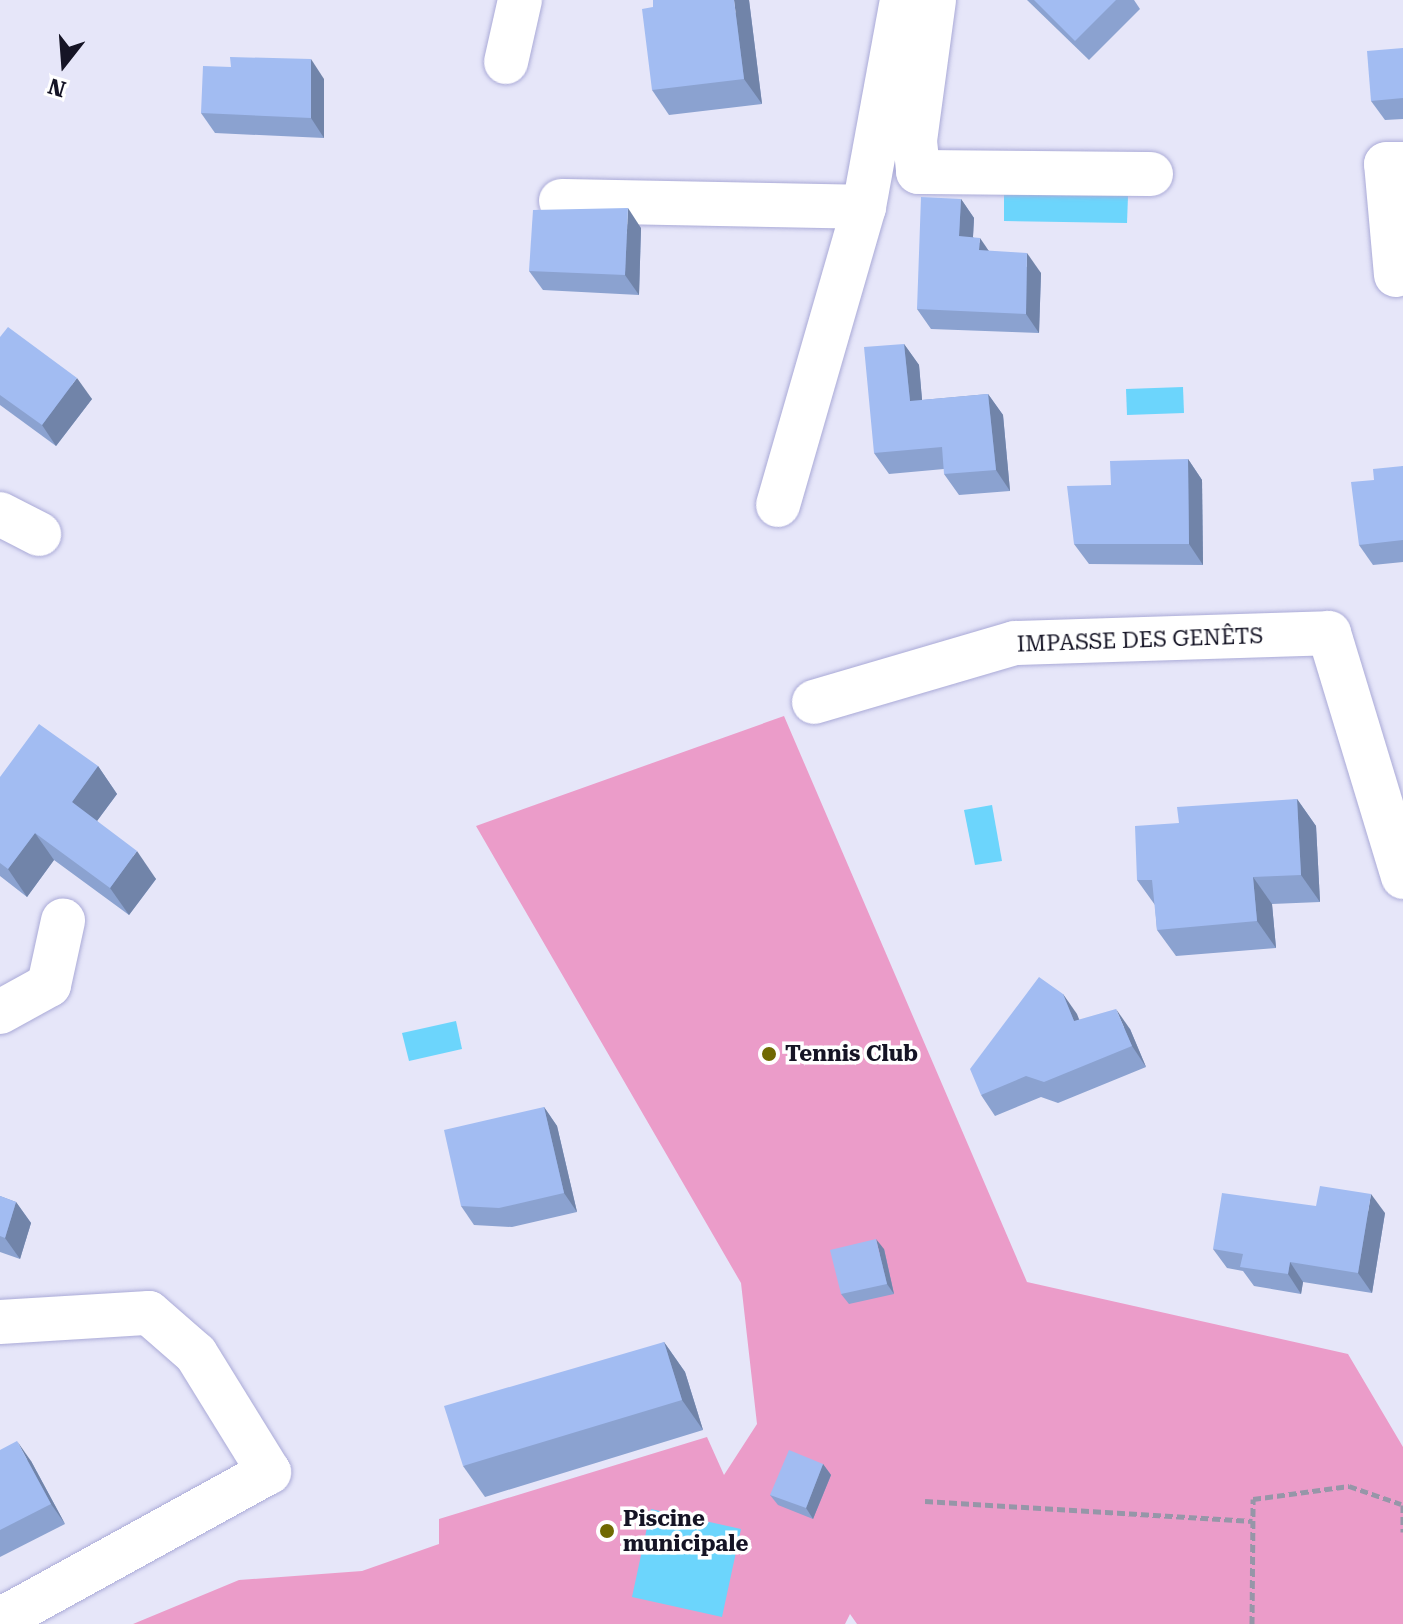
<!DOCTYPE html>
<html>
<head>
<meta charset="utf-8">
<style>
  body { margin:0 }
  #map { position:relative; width:1403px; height:1624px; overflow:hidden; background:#e6e6f9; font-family:"Roboto Serif",serif }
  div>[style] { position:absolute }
  .green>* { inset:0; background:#eb9cc9 }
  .water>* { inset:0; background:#6cd5fc }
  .path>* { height:5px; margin-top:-2.5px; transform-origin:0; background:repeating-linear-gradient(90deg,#9696a8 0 8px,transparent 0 12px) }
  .roads { filter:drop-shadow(0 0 2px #aaaad7) drop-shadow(0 0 2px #aaaad7) }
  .minor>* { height:44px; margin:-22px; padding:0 22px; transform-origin:22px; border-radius:22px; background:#fff }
  .wall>* { inset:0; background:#8ba2d0 }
  .shaded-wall>* { inset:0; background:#7184a9 }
  .building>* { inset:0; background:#a2bcf2 }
  .dots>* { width:22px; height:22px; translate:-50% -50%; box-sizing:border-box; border:4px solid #fff; border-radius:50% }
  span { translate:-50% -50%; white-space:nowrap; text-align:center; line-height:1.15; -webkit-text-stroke:7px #fff; paint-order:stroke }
  .street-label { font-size:22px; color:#151425 }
  .poi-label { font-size:22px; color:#151425; font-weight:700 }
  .left { translate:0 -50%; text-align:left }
  .north { position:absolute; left:24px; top:24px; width:80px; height:80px; -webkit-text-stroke:6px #fff; paint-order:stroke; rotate:197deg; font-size:22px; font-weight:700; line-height:32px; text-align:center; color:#151425 }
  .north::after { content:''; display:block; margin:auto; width:28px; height:36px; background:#151425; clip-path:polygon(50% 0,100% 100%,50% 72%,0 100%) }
</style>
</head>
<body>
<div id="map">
  <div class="green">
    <i style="clip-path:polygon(784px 716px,1027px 1282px,1348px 1354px,1403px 1447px,1403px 1624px,857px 1624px,850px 1614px,845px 1624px,133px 1624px,239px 1580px,362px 1571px,439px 1544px,439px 1519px,707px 1437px,724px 1475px,757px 1424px,741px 1283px,476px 826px)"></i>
  </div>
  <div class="water">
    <i style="clip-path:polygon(1004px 195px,1128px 196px,1127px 223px,1004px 221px)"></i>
    <i style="clip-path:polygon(1183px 387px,1184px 413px,1127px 415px,1126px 389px)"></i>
    <i style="clip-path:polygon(992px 805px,1002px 861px,975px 865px,964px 810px)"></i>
    <i style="clip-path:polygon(456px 1021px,462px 1049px,409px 1061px,402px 1033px)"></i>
    <i style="clip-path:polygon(651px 1509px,741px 1529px,722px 1617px,632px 1597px)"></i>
  </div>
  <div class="path">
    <i style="left:925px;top:1501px;width:328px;rotate:3.5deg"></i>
    <i style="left:1403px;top:1505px;width:27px;rotate:90deg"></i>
    <i style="left:1252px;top:1624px;width:125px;rotate:-89.5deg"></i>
    <i style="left:1253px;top:1499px;width:97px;rotate:-7.7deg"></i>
    <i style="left:1349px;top:1486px;width:55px;rotate:19.1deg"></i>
  </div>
  <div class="roads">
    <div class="minor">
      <i style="left:934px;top:0;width:142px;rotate:97.7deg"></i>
      <i style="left:915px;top:141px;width:31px;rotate:84deg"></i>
      <i style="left:918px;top:172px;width:233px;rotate:0.5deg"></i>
      <i style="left:506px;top:62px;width:64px;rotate:-77.3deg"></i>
      <i style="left:561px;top:201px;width:303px;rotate:1.1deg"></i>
      <i style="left:864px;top:207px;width:210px;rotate:-79.6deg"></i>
      <i style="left:1396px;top:275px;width:111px;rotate:-95.1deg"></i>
      <i style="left:1386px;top:164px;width:17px"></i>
      <i style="left:778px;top:505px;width:310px;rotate:-73.9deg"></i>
      <i style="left:0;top:514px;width:44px;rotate:27.1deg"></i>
      <i style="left:814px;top:702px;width:209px;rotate:-16.4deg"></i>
      <i style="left:1015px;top:643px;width:314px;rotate:-1.8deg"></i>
      <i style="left:1329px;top:633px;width:255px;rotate:73.1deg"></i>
      <i style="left:0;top:1012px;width:56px;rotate:-28.9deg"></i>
      <i style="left:49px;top:985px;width:66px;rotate:-77.7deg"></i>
      <i style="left:0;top:1322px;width:149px;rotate:-3.5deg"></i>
      <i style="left:149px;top:1313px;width:62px;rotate:41.1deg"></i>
      <i style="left:196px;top:1354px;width:139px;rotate:58.3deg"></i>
      <i style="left:269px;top:1472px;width:307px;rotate:151.2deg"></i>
    </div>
  </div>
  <div class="wall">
    <i style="clip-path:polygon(749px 0,762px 104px,669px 115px,652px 90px)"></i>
    <i style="clip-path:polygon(1027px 0,1134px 0,1140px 9px,1089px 60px)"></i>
    <i style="clip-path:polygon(1403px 48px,1403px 119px,1385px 120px,1371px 101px)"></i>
    <i style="clip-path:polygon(324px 79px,324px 138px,215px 133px,201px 113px)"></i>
    <i style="clip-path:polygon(961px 199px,974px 218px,973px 237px,989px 251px,1041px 273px,1039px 333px,931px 329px,917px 309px)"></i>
    <i style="clip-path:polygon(641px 228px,639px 295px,543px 290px,529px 271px)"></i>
    <i style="clip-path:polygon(0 337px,92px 399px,56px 446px,0 405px)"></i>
    <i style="clip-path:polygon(904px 344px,919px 365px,922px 400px,988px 394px,1003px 415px,1010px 491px,959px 495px,944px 474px,944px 469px,889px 474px,874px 453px)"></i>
    <i style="clip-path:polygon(1188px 459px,1202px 480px,1203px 565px,1089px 564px,1074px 544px,1111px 485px)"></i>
    <i style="clip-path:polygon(1403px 466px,1403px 562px,1373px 565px,1359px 545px,1374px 480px)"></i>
    <i style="clip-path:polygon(98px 766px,117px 794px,97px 821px,156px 879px,129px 915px,54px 860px,27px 897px,0 876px,0 777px)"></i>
    <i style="clip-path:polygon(1297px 799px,1316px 826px,1320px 902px,1272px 904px,1276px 948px,1176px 956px,1157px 930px,1155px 905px,1137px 880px,1179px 823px)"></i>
    <i style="clip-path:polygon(1063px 994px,1079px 1020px,1130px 1029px,1146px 1067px,1058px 1103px,1041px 1097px,995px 1116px,981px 1095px)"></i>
    <i style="clip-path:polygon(544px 1107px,557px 1126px,577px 1212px,512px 1227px,474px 1225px,461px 1206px)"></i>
    <i style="clip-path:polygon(0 1196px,16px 1202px,31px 1223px,20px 1259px,0 1252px)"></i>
    <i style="clip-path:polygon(1316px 1206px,1385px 1213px,1372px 1293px,1303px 1282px,1301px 1294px,1254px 1286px,1243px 1271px,1227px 1268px,1213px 1249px)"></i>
    <i style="clip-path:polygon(884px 1249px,894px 1294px,849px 1304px,841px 1294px)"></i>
    <i style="clip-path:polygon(664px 1342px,685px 1372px,703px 1430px,485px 1497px,463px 1466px)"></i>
    <i style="clip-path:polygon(0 1450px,31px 1461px,65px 1524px,0 1557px)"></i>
    <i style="clip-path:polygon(823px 1464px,831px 1475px,813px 1519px,778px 1505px,770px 1495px)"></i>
  </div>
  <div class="shaded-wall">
    <i style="clip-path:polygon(734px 0,749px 0,762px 104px,744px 79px)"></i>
    <i style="clip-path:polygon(311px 59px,324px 79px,324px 138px,311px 118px)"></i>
    <i style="clip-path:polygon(961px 199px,974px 218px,972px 255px,959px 236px)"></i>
    <i style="clip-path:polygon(628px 208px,641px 228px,639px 295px,625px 275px)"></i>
    <i style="clip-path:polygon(980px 238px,993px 257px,979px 250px)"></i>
    <i style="clip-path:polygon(1027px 253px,1041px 273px,1039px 333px,1026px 314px)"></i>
    <i style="clip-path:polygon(904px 344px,919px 365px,924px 422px,910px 401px)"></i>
    <i style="clip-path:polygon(77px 378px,92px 399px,56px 446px,42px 425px)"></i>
    <i style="clip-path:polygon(988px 394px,1003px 415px,1010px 491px,996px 470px)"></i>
    <i style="clip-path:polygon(1188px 459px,1202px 480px,1203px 565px,1189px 544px)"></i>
    <i style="clip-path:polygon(98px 766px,117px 794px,91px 829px,72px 802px)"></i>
    <i style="clip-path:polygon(1297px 799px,1316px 826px,1320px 902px,1301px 875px)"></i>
    <i style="clip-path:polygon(35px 833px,54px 860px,27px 897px,8px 869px)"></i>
    <i style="clip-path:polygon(137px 851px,156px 879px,129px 915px,110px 888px)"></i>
    <i style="clip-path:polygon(1253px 877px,1272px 904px,1276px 948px,1257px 921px)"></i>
    <i style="clip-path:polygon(1063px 994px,1077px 1014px,1088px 1042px,1074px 1021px)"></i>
    <i style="clip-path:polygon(1116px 1009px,1130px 1029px,1146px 1067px,1132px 1046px)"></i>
    <i style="clip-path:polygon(544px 1107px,557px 1126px,577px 1212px,564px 1193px)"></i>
    <i style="clip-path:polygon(1371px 1194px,1385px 1213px,1372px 1293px,1358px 1273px)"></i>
    <i style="clip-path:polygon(16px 1202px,31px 1223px,20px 1259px,5px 1238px)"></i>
    <i style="clip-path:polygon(876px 1239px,884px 1249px,894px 1294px,887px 1284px)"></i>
    <i style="clip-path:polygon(1290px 1262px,1303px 1282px,1301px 1294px,1288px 1274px)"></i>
    <i style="clip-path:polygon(664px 1342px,685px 1372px,703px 1430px,682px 1400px)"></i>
    <i style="clip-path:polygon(17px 1441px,31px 1461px,65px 1524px,51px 1504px)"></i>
    <i style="clip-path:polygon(823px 1464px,831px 1475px,813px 1519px,806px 1508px)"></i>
  </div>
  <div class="building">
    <i style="clip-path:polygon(653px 0,734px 0,744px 79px,652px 90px,642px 9px,653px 7px)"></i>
    <i style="clip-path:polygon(1034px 0,1116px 0,1075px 41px)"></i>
    <i style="clip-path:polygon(1403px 48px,1403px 98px,1371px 101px,1367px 51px)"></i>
    <i style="clip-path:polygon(230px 57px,311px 59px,311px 118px,201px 113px,203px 66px,231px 67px)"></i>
    <i style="clip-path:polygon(921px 197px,961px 199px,959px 236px,980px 238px,979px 250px,1027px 253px,1026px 314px,917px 309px)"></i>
    <i style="clip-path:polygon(628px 208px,625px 275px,529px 271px,533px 210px)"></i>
    <i style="clip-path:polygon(8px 327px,77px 378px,42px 425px,0 395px,0 337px)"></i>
    <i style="clip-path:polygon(904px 344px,910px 401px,988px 394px,996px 470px,944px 474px,942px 447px,874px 453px,864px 347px)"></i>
    <i style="clip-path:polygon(1188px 459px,1189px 544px,1074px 544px,1067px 486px,1111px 485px,1110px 461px)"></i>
    <i style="clip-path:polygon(1403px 466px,1403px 540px,1359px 545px,1351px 482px,1374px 480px,1373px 469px)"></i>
    <i style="clip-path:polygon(39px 724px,98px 766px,72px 802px,137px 851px,110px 888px,35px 833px,8px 869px,0 863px,0 777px)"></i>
    <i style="clip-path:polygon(1297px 799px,1301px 875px,1253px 877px,1257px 921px,1157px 930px,1152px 880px,1137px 880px,1135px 826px,1179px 823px,1177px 807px)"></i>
    <i style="clip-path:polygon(1039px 977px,1063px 994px,1074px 1021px,1116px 1009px,1132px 1046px,1044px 1082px,1026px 1076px,981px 1095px,970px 1069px)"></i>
    <i style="clip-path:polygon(544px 1107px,564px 1193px,499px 1208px,461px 1206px,444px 1130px)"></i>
    <i style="clip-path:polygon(1320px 1186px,1371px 1194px,1358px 1273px,1290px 1262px,1288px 1274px,1240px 1267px,1243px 1254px,1213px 1249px,1222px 1193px,1316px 1206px)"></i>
    <i style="clip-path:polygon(0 1196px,16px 1202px,5px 1238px,0 1236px)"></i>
    <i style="clip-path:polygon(876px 1239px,887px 1284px,841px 1294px,830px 1250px)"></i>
    <i style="clip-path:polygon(664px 1342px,682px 1400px,463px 1466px,444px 1406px)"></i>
    <i style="clip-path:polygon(17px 1441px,51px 1504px,0 1530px,0 1450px)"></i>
    <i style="clip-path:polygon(789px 1450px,823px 1464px,806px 1508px,770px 1495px)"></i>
  </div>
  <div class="dots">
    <i style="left:769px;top:1054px;background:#706902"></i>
    <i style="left:607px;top:1531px;background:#706902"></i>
  </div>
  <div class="street-label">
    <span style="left:1140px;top:640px;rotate:-2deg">IMPASSE DES GENÊTS</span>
  </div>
  <div class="poi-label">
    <span class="left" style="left:785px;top:1054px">Tennis Club</span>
    <span class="left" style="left:623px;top:1531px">Piscine<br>municipale</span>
  </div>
  <div class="north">N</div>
</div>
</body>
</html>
